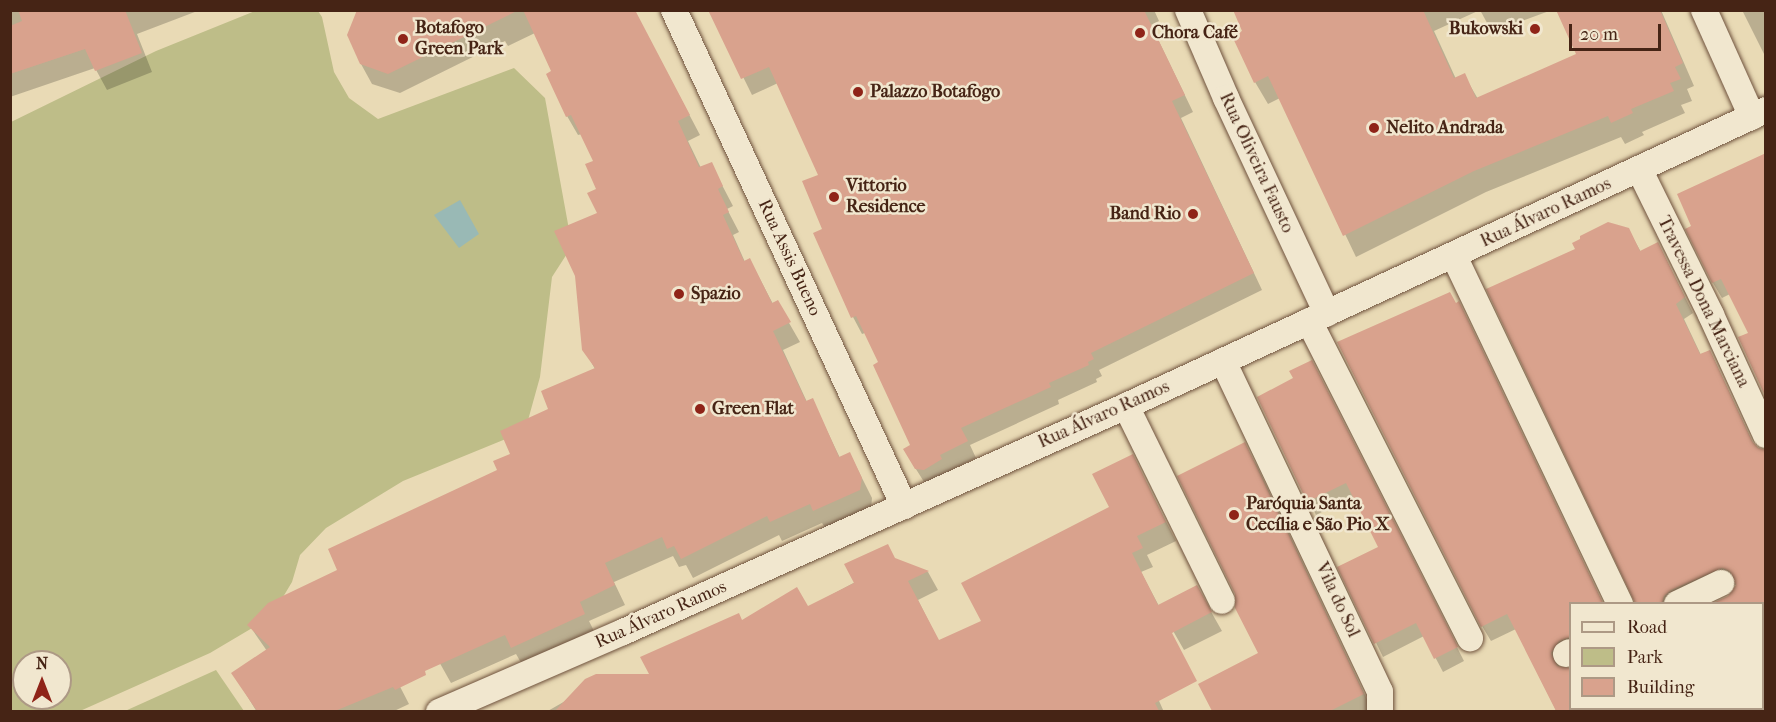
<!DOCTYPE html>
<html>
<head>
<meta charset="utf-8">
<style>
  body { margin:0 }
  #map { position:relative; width:1776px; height:722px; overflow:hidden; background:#e9dab5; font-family:"IM FELL French Canon",serif }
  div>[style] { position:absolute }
  .green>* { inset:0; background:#bebd88 }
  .water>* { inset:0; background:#99b9b5 }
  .shadow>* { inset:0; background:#0003 }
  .building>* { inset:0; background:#d9a28d }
  .roads { filter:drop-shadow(0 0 2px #6f523d) drop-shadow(0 0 2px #6f523d) }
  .street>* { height:26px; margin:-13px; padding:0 13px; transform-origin:13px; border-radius:13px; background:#f1e7cf }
  .dots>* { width:16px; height:16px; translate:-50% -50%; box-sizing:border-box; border:3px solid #f1e7cf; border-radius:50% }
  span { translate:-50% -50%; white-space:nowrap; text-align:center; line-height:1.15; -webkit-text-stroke:5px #f1e7cf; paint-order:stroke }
  .poi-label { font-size:18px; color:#462415; font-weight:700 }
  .left { translate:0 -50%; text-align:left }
  .right { translate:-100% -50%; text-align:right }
  .street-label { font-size:18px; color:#462415 }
  .frame { position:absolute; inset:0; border:12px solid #462415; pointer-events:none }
  .legend { position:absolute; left:1569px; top:602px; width:195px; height:108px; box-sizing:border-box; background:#f1e7cf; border:2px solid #ad9985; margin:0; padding:8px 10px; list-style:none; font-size:18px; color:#462415 }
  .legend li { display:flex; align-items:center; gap:12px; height:30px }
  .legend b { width:30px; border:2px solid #ad9985 }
  .north { position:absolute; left:12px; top:650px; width:60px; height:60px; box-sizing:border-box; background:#f1e7cf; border:2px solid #ad9985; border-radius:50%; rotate:0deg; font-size:16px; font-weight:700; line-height:24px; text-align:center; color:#462415 }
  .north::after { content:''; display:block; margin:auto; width:21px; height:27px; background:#8f2418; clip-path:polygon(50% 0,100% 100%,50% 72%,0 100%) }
  .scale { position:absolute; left:1569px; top:24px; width:92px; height:27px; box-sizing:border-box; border:3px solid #462415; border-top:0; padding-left:8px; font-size:18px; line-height:21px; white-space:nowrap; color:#462415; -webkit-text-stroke:4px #f1e7cf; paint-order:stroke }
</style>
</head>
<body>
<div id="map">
  <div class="green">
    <i style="clip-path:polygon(evenodd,255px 11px,318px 11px,322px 17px,334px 72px,349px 98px,378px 119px,514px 68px,545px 98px,572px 246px,552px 277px,540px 377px,525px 431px,403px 481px,326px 528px,300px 555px,292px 582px,271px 617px,210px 653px,80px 711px,11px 712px,11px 122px,156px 51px,255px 11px,24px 662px,60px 662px,60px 698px,24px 698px,24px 662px)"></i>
    <i style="clip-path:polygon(216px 670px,244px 711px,125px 711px)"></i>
  </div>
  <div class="water">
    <i style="clip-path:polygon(460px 200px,479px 234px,459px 248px,434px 215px)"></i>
  </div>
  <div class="shadow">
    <i style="clip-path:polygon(10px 10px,200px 10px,137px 34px,152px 72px,107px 90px,95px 68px,10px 97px)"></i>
    <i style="clip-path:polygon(358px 10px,634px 10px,700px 135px,688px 141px,701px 168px,711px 164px,733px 206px,727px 209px,739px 232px,733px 235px,745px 262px,750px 260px,773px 304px,777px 302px,800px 342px,783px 350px,807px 402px,812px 399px,840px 458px,850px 454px,872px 498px,871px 509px,826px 529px,822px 523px,782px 541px,779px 535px,693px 578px,686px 565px,679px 567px,673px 556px,614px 582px,625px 605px,589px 621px,595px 633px,523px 666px,516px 654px,451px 683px,415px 619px,376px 640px,409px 704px,392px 712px,257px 712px,233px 673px,267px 651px,249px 625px,499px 471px,550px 409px,595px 369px,584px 349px,600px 213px,595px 162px,582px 134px,578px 135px,567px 116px,553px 72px,535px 33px,508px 46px,505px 41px,400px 93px,372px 84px,361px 64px)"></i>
    <i style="clip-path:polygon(710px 10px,1154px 10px,1159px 21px,1151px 25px,1193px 112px,1181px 118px,1262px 290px,1099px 370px,1102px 376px,1096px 379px,1097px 382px,1058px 400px,1059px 404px,970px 445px,976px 458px,948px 472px,950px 477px,926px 485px,914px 466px,912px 446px,880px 363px,865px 333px,862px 334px,853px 317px,824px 230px,820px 175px,778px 83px,752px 95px)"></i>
    <i style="clip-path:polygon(1234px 10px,1480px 10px,1434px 31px,1456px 79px,1464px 75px,1478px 99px,1578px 55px,1557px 10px,1661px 10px,1694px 86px,1687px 89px,1692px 101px,1681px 105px,1685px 113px,1642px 132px,1644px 135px,1625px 144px,1621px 137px,1486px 192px,1356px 257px,1280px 98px,1268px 104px,1255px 82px,1244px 32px)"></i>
    <i style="clip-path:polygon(1480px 10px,1552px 10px,1492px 32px)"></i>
    <i style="clip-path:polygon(1742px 10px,1766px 10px,1766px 58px)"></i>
    <i style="clip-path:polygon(1766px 155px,1766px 394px,1740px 338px,1751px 333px,1730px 294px,1722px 298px,1713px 283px,1687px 229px,1693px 226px,1679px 195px)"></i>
    <i style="clip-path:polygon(1628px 229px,1641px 252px,1658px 244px,1693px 313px,1684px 319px,1701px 355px,1710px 351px,1754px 445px,1764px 451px,1766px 656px,1762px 657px,1762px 604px,1716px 604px,1729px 597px,1737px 586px,1732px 583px,1684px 604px,1635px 604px)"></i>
    <i style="clip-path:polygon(1456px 304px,1467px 318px,1603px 604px,1570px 604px,1570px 655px,1560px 667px,1564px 670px,1570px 669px,1570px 708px,1650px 708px,1644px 712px,1557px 712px,1516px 629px,1491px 641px,1482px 626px)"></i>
    <i style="clip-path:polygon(1319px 375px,1464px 661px,1443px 672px,1424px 636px,1383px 657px,1339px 567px,1380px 548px,1354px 496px,1316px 515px,1259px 398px)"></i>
    <i style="clip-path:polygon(1244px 444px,1257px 466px,1373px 712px,1214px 712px,1200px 684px,1260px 654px)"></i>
    <i style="clip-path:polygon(1132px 456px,1176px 541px,1147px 555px,1153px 567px,1141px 572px,1159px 606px,1197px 587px,1222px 631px,1184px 650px,1172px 629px,1135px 647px,1164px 712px,546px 712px,567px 700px,651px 675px,742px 622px,807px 608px,896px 560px,928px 572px,938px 590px,918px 600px,939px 642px,983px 621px,1111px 508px)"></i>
  </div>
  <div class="building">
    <i style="clip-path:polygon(18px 10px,125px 10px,142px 53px,95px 71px,85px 49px,10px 74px,10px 26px,22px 21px)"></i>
    <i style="clip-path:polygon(357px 10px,519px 10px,388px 74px,360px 64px,347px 35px)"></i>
    <i style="clip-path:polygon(523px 10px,635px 10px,690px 115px,678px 121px,699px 167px,712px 162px,723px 186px,718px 189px,729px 212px,723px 215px,744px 261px,750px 258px,772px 303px,778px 300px,791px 322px,773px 331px,806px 401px,813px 398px,839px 457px,850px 452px,862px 478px,860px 490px,813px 511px,810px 504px,770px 522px,767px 516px,681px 559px,674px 546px,667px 549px,662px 537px,605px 563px,615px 585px,580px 602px,585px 614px,511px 648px,505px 635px,425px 671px,426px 675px,395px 690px,393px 687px,335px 711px,257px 711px,231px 673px,270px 647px,247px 625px,268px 603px,337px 570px,328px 549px,497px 470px,493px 461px,510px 454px,500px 431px,548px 409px,541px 391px,595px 368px,582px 350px,575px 276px,554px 231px,597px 213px,587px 193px,596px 189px,585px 164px,593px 161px,571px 115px,566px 117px,552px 87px,546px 74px,551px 71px)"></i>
    <i style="clip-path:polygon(708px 10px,1144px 10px,1185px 95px,1172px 101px,1254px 273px,1091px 353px,1094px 359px,1088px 362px,1089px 365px,1049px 383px,1051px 387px,961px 428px,968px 441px,940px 455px,942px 459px,924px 470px,915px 469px,903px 449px,910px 445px,873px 365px,878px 362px,856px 316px,851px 318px,813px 233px,822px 229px,802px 181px,818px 175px,769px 67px,741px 79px)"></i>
    <i style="clip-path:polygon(1233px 10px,1423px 10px,1454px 78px,1465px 73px,1476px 98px,1576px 54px,1556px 10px,1660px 10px,1683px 63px,1675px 67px,1681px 79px,1670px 83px,1674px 91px,1631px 109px,1633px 113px,1611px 123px,1608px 116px,1474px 171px,1343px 236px,1268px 76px,1254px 83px,1232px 36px,1242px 31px)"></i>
    <i style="clip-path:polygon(1766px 153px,1766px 398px,1738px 337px,1748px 333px,1721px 279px,1712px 283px,1685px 229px,1691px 226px,1677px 194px)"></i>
    <i style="clip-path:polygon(1608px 222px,1629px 228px,1640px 251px,1658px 242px,1685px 297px,1676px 304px,1700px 354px,1710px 350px,1752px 441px,1758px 448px,1766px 450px,1766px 603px,1713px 603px,1728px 596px,1736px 585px,1730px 571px,1722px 568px,1671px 590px,1664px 596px,1662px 603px,1635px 603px,1486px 289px,1575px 249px,1572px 243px,1580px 239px,1580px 236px)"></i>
    <i style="clip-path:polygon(1450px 292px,1456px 303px,1459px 301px,1603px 603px,1570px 603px,1570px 637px,1559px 641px,1551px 653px,1557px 666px,1570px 668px,1570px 711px,1556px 711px,1507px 614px,1481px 627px,1337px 342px)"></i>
    <i style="clip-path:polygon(1312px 360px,1458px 647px,1434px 659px,1416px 623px,1374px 644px,1337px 567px,1378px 547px,1346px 483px,1307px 502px,1257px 397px,1293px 378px,1289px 371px)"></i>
    <i style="clip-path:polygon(1245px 442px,1364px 694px,1330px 711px,1212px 711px,1198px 684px,1258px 653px,1235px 608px,1235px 594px,1177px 476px)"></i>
    <i style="clip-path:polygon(1133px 454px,1166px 522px,1137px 536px,1143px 548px,1132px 553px,1158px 605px,1197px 585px,1212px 612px,1172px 633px,1197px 681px,1155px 703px,1159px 711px,555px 711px,585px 679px,596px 674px,649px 674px,640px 657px,739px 613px,742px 620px,797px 587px,808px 606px,854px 583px,844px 564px,888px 544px,895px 558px,929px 571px,908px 581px,939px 640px,981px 621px,961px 583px,1109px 507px,1092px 474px)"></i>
  </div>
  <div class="roads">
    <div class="street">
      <i style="left:674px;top:10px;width:547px;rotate:65.12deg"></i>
      <i style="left:1188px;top:10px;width:96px;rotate:66.6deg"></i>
      <i style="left:1226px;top:98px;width:238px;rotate:64.9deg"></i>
      <i style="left:1704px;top:10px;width:117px;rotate:65.8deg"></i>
      <i style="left:1639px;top:169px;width:163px;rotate:63.7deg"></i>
      <i style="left:1711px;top:315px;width:132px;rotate:65.4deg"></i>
      <i style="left:1454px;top:256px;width:386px;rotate:64.5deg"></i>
      <i style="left:1309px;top:321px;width:356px;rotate:63.1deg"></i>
      <i style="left:1223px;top:361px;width:366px;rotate:64.6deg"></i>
      <i style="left:1380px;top:692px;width:20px;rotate:90deg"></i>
      <i style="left:1126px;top:406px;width:217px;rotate:63.8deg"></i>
      <i style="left:1677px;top:604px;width:49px;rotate:-25.5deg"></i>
      <i style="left:1566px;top:654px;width:4px;rotate:-27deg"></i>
      <i style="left:439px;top:712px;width:201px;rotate:-23.5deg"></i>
      <i style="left:623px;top:632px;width:551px;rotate:-24.19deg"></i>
      <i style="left:1126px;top:406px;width:705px;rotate:-24.82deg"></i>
    </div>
  </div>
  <div class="dots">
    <i style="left:1535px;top:29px;background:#8f2418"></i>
    <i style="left:1140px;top:33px;background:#8f2418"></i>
    <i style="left:403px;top:39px;background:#8f2418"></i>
    <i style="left:858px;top:92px;background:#8f2418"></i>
    <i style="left:1374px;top:128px;background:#8f2418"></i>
    <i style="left:834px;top:197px;background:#8f2418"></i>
    <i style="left:1193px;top:214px;background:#8f2418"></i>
    <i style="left:679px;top:294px;background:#8f2418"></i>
    <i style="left:700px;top:409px;background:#8f2418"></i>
    <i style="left:1234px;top:515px;background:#8f2418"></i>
  </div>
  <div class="poi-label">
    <span class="left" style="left:415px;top:39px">Botafogo<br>Green Park</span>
    <span class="right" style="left:1523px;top:29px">Bukowski</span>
    <span class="left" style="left:1152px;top:33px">Chora Café</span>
    <span class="left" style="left:870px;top:92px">Palazzo Botafogo</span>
    <span class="left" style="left:1386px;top:128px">Nelito Andrada</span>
    <span class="left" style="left:846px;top:197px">Vittorio<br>Residence</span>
    <span class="right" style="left:1181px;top:214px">Band Rio</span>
    <span class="left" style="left:691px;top:294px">Spazio</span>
    <span class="left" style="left:712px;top:409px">Green Flat</span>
    <span class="left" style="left:1246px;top:515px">Paróquia Santa<br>Cecília e São Pio X</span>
  </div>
  <div class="street-label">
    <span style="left:1256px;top:163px;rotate:65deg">Rua Oliveira Fausto</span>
    <span style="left:1546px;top:213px;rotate:-25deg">Rua Álvaro Ramos</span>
    <span style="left:789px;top:258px;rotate:65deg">Rua Assis Bueno</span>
    <span style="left:1703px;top:302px;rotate:64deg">Travessa Dona Marciana</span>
    <span style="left:1104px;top:415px;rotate:-24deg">Rua Álvaro Ramos</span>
    <span style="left:1337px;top:600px;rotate:65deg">Vila do Sol</span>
    <span style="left:661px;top:615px;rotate:-24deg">Rua Álvaro Ramos</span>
  </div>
  <div class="frame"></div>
  <ul class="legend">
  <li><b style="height:8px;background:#f1e7cf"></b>Road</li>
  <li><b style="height:16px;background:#bebd88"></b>Park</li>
  <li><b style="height:16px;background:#d9a28d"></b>Building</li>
  </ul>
  <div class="north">N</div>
  <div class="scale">20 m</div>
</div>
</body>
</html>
